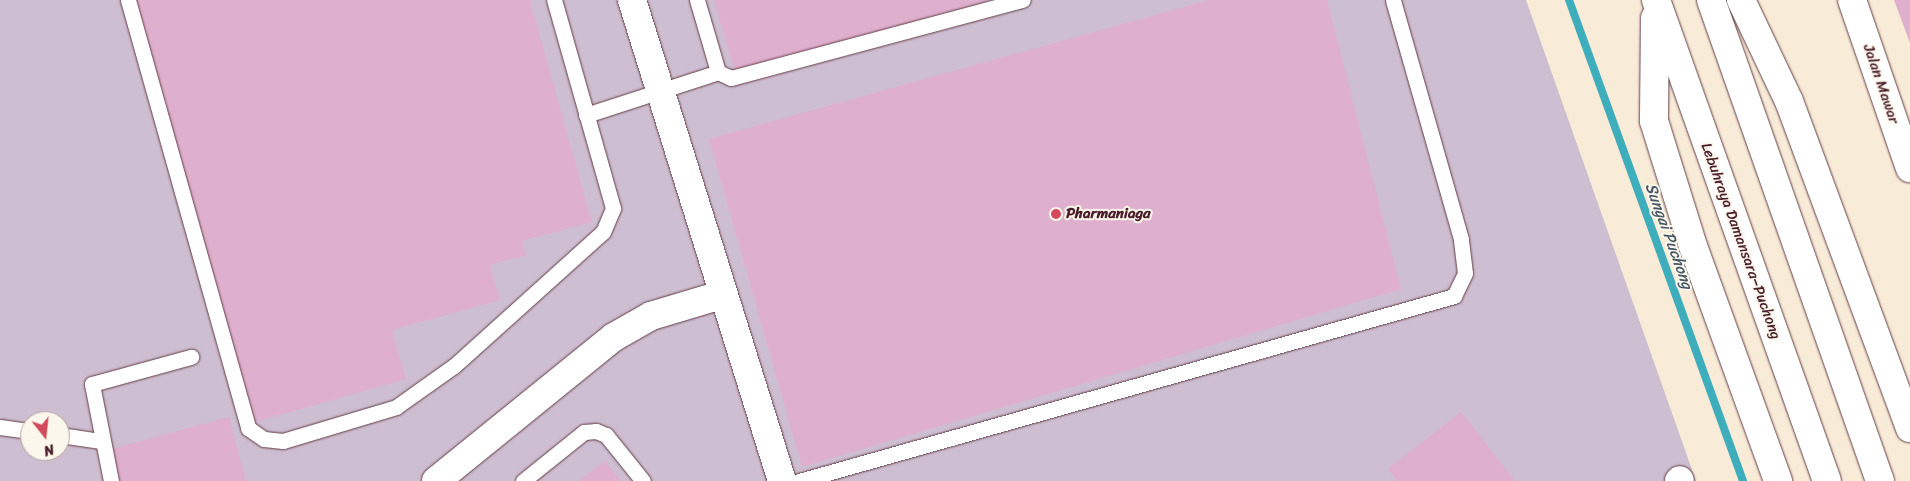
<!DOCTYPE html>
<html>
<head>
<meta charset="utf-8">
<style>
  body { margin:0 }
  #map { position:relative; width:1910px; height:481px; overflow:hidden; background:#f8ebd8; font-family:Sriracha,sans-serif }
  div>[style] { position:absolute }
  .industrial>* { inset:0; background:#cebed1 }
  .stream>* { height:8px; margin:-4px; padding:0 4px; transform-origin:4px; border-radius:4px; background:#3faebc }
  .building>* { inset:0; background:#dfafce }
  .roads { filter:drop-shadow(0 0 1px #643e45) drop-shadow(0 0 1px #643e45) }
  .service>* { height:15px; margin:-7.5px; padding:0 7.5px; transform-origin:7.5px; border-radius:7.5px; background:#fff }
  .minor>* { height:28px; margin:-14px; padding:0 14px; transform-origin:14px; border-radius:14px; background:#fff }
  .motorway>* { height:28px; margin:-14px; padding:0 14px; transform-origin:14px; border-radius:14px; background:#fff }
  .dots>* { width:14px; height:14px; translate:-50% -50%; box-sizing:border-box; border:2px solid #fbf7ec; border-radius:50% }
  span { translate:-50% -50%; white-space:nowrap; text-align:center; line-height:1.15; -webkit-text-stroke:4px #fbf7ec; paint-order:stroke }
  .street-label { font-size:15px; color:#4a1f2b }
  .poi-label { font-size:15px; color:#4a1f2b; font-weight:700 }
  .left { translate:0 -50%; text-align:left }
  .water-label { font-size:16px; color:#465865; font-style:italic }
  .north { position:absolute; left:20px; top:411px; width:50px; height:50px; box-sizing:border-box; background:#fbf7ec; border:1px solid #b4a19f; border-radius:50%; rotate:164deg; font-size:14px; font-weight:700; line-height:20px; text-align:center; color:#4a1f2b }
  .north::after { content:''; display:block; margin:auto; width:18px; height:22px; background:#d1495b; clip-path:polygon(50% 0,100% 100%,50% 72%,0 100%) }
</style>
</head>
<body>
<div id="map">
  <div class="industrial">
    <i style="clip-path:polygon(evenodd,0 0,1526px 0,1696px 481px,0 481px,0 0,30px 421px,60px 421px,60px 451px,30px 451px,30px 421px)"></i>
  </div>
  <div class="stream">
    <i style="left:1569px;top:0;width:512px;rotate:70.11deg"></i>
  </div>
  <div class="building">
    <i style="clip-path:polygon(137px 0,530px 0,592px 222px,522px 241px,526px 255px,490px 265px,500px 300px,392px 330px,406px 379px,255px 422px)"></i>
    <i style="clip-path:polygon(714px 0,986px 0,987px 1px,735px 72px)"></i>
    <i style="clip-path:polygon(1209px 0,1327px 0,1401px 289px,802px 467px,709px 139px)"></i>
    <i style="clip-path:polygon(1894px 0,1910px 0,1910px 43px)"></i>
    <i style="clip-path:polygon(1461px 412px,1515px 481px,1397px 481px,1388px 469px)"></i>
    <i style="clip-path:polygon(229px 417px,246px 481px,120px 481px,112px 449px)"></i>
    <i style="clip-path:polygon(605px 461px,621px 481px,579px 481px)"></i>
  </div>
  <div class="roads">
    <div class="service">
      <i style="left:128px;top:0;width:445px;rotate:74.3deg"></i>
      <i style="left:248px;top:428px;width:19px;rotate:35deg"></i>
      <i style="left:264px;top:439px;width:19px;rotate:6deg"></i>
      <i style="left:283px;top:441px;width:118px;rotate:-16.7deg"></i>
      <i style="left:396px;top:407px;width:71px;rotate:-35.3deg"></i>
      <i style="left:454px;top:366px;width:200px;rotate:-42deg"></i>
      <i style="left:603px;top:232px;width:26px;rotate:-67deg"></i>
      <i style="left:613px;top:208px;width:216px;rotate:-105.8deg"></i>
      <i style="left:697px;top:0;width:75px;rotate:73.7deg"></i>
      <i style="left:586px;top:115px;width:139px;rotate:-18deg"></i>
      <i style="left:718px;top:72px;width:14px;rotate:25deg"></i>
      <i style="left:731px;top:78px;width:302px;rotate:-15deg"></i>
      <i style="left:0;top:427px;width:30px;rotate:8deg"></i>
      <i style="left:60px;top:435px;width:40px;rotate:8.5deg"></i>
      <i style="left:111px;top:481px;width:99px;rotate:-101.1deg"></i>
      <i style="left:92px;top:384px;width:103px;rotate:-15.3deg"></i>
      <i style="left:523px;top:481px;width:78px;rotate:-38.8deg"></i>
      <i style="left:584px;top:432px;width:12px;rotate:-5deg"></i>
      <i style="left:596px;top:431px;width:11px;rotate:22deg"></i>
      <i style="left:606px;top:435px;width:59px;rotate:51.2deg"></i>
      <i style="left:799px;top:481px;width:681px;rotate:-15.77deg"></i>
      <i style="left:1454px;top:296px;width:25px;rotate:-64deg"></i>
      <i style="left:1465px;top:273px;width:34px;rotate:-97deg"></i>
      <i style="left:1461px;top:239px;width:248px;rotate:-105.9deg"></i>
    </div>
    <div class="minor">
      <i style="left:632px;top:0;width:504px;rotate:72.68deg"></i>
      <i style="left:1852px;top:0;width:178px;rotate:71deg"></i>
      <i style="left:436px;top:481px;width:229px;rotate:-39deg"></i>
      <i style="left:614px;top:337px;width:43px;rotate:-29.6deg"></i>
      <i style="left:651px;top:316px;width:73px;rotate:-16.7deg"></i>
      <i style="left:1679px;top:481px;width:1px;rotate:-45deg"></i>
    </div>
    <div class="motorway">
      <i style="left:1656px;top:0;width:510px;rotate:70.43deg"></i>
      <i style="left:1711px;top:0;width:510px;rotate:70.64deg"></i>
      <i style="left:1741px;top:0;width:112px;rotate:64.6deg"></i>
      <i style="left:1789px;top:101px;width:349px;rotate:69.7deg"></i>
      <i style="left:1655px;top:18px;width:103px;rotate:90.6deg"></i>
      <i style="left:1654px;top:121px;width:131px;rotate:72.7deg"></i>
      <i style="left:1693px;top:246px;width:250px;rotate:70.1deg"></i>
    </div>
  </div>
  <div class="dots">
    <i style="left:1056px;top:214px;background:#d1495b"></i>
  </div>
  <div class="street-label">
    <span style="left:1881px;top:84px;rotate:71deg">Jalan Mawar</span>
    <span style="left:1741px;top:241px;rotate:70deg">Lebuhraya Damansara–Puchong</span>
  </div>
  <div class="poi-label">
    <span class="left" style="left:1066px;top:214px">Pharmaniaga</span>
  </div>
  <div class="water-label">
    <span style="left:1669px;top:236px;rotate:70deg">Sungai Puchong</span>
  </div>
  <div class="north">N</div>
</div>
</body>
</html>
